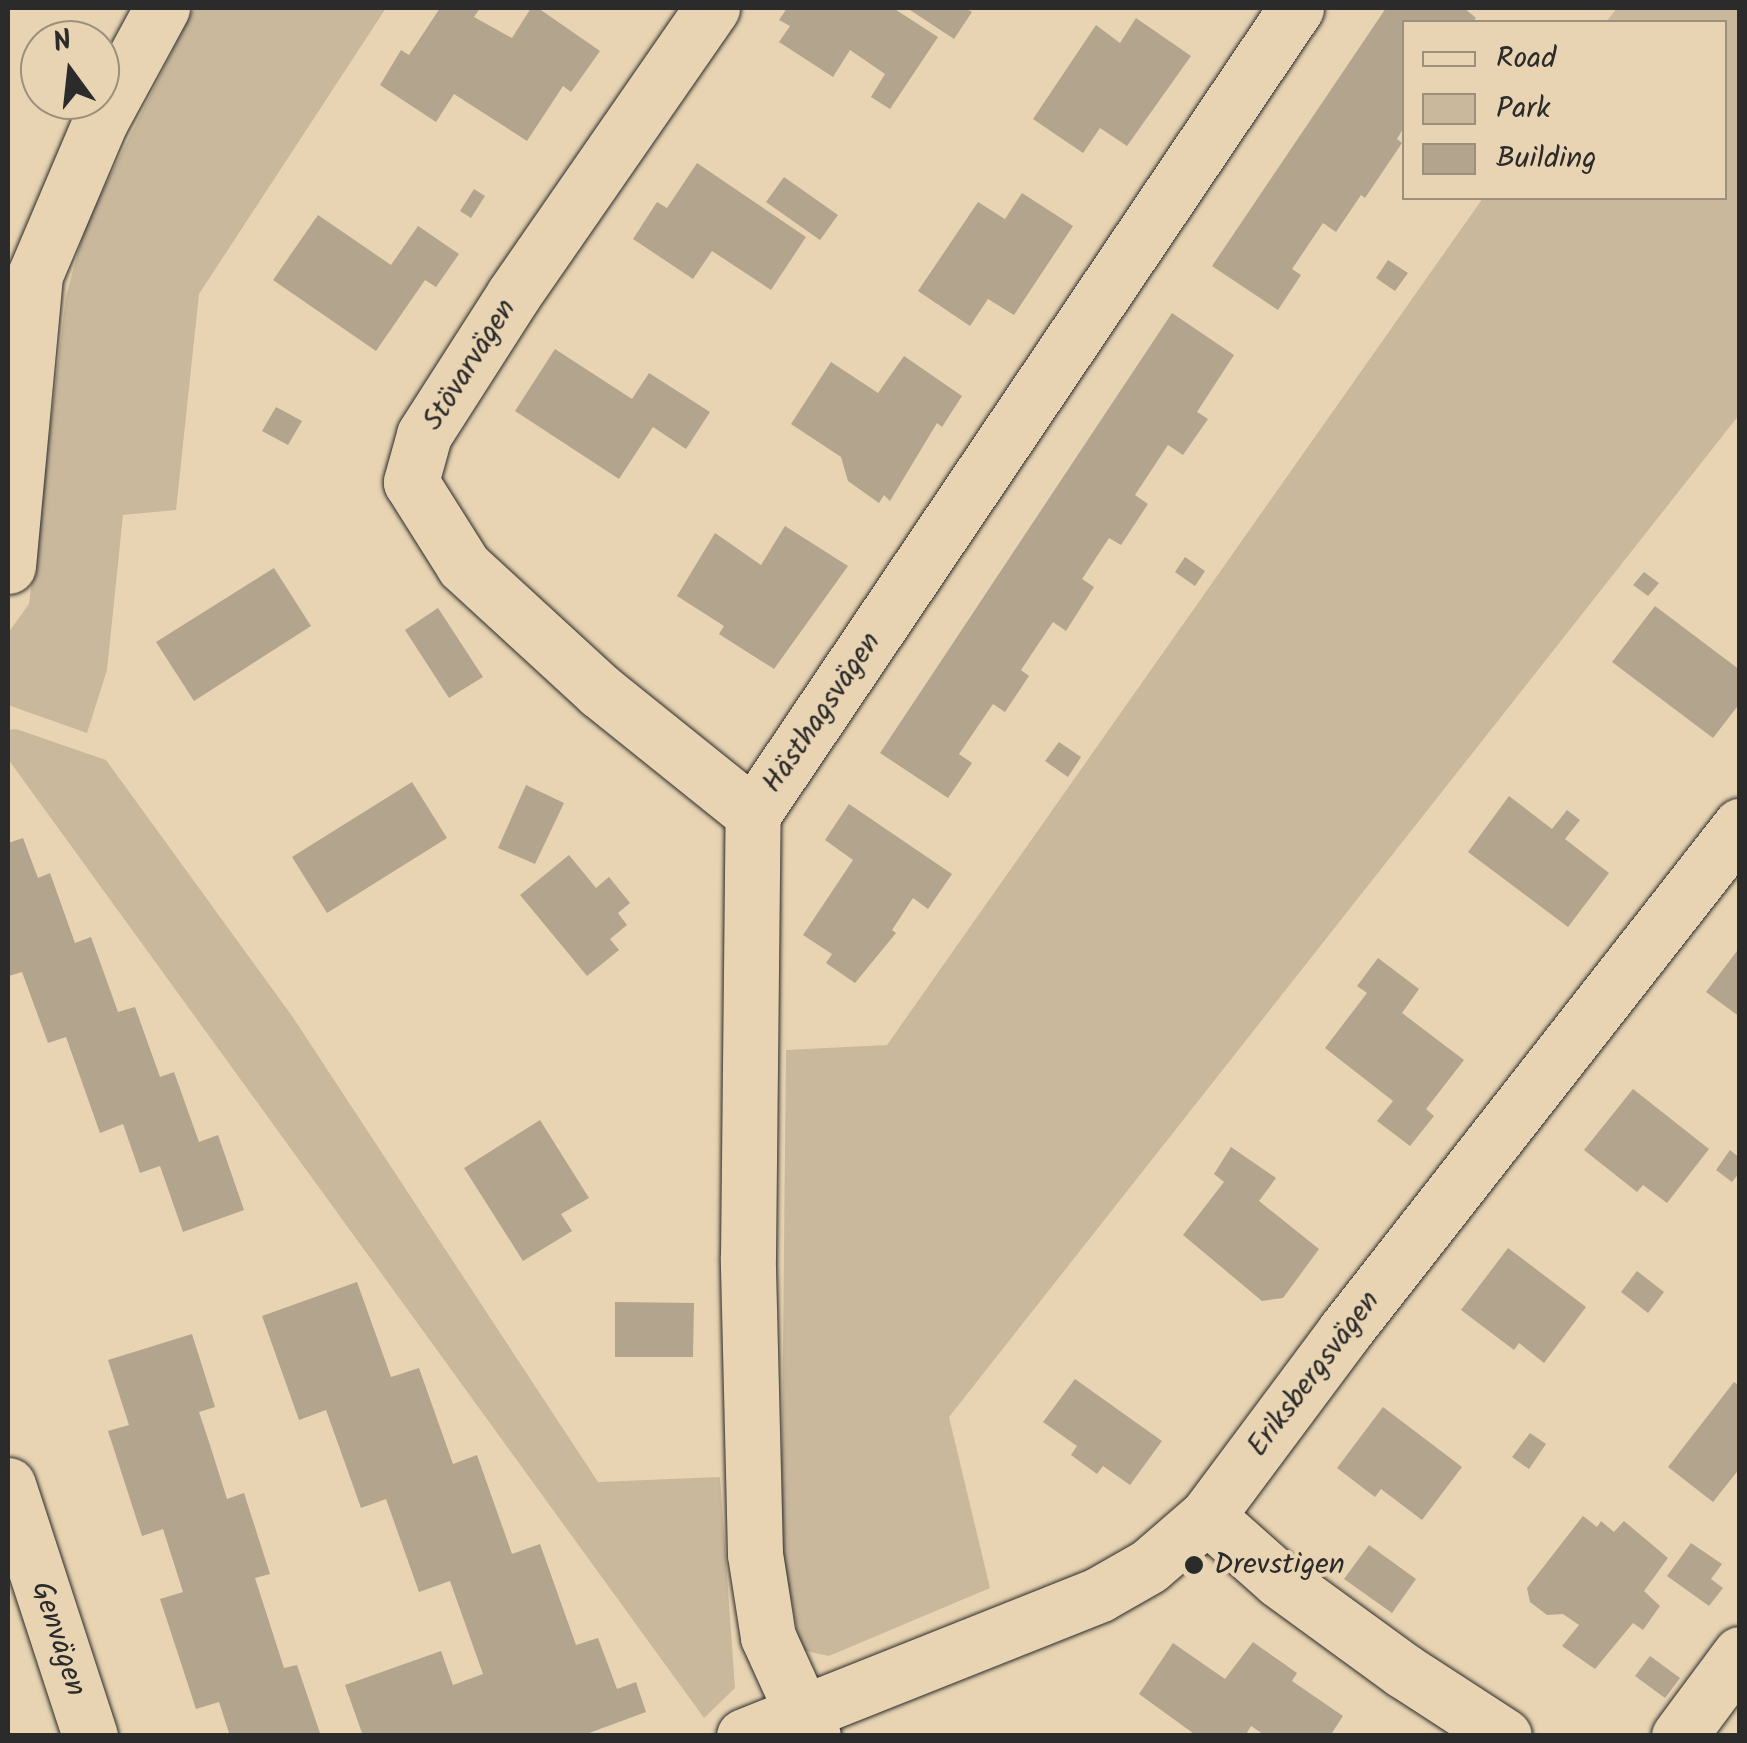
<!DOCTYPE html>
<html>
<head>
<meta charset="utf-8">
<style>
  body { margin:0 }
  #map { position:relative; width:1747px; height:1743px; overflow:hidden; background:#e8d4b2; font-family:Kalam,sans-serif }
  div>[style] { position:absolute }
  .green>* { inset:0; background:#c9b89c }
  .building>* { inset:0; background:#b3a48d }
  .roads { filter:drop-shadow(0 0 2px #2b2b2b) drop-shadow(0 0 2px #2b2b2b) }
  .minor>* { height:55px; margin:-27.5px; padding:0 27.5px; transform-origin:27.5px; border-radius:27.5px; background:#e8d4b2 }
  .tertiary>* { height:55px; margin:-27.5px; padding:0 27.5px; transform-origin:27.5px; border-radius:27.5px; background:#e8d4b2 }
  .dots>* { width:28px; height:28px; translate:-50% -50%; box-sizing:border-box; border:5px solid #e8d4b2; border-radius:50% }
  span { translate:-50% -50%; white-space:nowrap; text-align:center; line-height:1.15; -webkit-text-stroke:8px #e8d4b2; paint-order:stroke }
  .street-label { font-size:30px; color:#2b2b2b }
  .poi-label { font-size:30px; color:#2b2b2b }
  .left { translate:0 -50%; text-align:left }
  .frame { position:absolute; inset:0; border:10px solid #2b2b2b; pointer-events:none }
  .legend { position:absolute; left:1402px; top:20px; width:325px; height:180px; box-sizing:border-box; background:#e8d4b2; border:2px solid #9c907c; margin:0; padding:12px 18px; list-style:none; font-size:30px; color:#2b2b2b }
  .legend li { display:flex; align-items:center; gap:20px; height:50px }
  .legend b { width:50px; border:2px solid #9c907c }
  .north { position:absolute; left:20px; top:20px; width:100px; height:100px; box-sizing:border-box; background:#e8d4b2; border:2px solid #9c907c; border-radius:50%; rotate:345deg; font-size:28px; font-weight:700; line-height:40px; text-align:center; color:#2b2b2b }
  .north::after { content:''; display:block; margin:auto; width:35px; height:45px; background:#2b2b2b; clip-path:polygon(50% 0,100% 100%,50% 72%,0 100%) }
</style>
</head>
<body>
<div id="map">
  <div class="green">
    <i style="clip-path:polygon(194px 8px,386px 8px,199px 294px,176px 510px,123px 515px,107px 670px,87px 733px,8px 705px,8px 633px,29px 604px,66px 296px,86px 224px)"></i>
    <i style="clip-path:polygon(1617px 8px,1739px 8px,1739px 415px,949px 1417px,990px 1588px,829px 1656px,801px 1650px,781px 1548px,786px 1050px,887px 1045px,1483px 198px,1724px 198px,1724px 22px,1606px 22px)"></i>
    <i style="clip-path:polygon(16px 729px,106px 760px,292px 1016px,598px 1482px,720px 1477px,735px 1688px,704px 1718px,8px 759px,8px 730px)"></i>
  </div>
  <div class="building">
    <i style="clip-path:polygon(440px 8px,480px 8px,474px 17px,512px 38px,531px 8px,538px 8px,600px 51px,571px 92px,563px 86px,527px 141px,454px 94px,436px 122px,380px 85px,401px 50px,409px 55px)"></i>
    <i style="clip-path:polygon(787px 8px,893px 8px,938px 37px,890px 109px,871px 97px,885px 74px,850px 50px,833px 77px,779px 42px,790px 26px,779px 20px)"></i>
    <i style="clip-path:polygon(907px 8px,965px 8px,972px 12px,954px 39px)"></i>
    <i style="clip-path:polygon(1386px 8px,1464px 8px,1476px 18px,1473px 22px,1404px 22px,1404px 127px,1397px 139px,1402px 143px,1365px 198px,1361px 195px,1336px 232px,1323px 223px,1292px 269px,1301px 275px,1278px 310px,1212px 266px)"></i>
    <i style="clip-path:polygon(1136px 18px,1191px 56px,1127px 146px,1100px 128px,1083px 153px,1033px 119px,1096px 25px,1120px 43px)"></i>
    <i style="clip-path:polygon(697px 163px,806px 237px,771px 290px,712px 251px,693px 279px,633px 239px,657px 202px,667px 208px)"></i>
    <i style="clip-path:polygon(784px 177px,838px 215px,820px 240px,766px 202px)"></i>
    <i style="clip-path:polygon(474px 189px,485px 196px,471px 218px,460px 211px)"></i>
    <i style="clip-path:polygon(1022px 193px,1073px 226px,1014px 315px,988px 299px,970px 326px,918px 291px,978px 202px,1005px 219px)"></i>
    <i style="clip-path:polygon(318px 215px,391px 265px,418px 226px,459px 254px,436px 287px,425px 280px,376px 351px,273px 280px)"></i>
    <i style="clip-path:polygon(1388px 260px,1408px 273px,1395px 291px,1376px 278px)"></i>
    <i style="clip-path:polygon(1172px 313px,1234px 355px,1197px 412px,1208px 419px,1183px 455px,1168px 445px,1135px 495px,1148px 504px,1121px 545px,1109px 538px,1082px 579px,1094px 587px,1066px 631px,1053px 622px,1021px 670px,1029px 676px,1005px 712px,993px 704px,959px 754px,972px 763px,948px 798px,880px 753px)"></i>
    <i style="clip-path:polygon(555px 349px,632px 399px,649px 373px,710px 412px,686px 449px,653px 427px,619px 479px,515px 411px)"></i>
    <i style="clip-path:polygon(904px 356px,962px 396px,942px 427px,937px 423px,890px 501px,884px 495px,879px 503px,848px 481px,841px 457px,791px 424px,831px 362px,878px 393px)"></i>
    <i style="clip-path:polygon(276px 407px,302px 421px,288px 445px,262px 431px)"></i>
    <i style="clip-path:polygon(785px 526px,848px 566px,774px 669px,719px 634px,724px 626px,677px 596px,715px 533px,761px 565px)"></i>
    <i style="clip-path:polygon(1185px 557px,1205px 571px,1195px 586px,1175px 572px)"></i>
    <i style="clip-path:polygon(274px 568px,311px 626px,194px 701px,156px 642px)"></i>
    <i style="clip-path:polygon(1644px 572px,1659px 583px,1648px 596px,1633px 585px)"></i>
    <i style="clip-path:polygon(1655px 606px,1740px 670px,1740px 703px,1713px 738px,1612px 662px)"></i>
    <i style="clip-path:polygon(438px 608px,483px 677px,449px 698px,405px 630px)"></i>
    <i style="clip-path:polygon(1059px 742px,1081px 757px,1068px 777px,1045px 761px)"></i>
    <i style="clip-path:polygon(412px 782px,447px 838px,327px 913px,292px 857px)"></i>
    <i style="clip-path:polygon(526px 785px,564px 803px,535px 864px,498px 848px)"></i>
    <i style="clip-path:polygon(1509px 796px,1552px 829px,1567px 810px,1580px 820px,1565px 839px,1609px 873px,1568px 927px,1468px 852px)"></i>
    <i style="clip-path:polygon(849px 804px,952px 874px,928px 909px,913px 898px,892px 930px,896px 933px,855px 983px,826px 963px,832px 954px,803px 935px,853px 860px,825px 840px)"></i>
    <i style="clip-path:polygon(23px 838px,38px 878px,50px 873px,75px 943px,91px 937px,118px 1012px,135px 1007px,160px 1077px,174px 1072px,199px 1142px,218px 1135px,244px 1210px,183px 1232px,160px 1166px,140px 1173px,123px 1124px,100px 1133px,66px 1037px,48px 1043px,22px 972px,9px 976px,8px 972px,8px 843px)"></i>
    <i style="clip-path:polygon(569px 855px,596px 888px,609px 877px,630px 903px,618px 913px,627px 925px,610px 939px,619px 950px,587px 976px,520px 895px)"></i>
    <i style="clip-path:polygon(1740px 947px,1740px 1017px,1706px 992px)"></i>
    <i style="clip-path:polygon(1378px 958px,1419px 989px,1402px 1013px,1464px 1060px,1426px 1109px,1434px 1116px,1410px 1146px,1377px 1121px,1393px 1101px,1325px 1048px,1367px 993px,1357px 986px)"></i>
    <i style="clip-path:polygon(1633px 1089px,1709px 1149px,1667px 1203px,1643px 1185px,1637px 1192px,1584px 1150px)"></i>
    <i style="clip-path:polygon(540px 1120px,589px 1198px,561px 1214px,572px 1231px,523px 1261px,464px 1168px)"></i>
    <i style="clip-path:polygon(1231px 1147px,1276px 1178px,1259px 1201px,1319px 1249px,1283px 1298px,1262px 1301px,1183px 1235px,1224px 1182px,1214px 1174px)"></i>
    <i style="clip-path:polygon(1730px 1150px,1740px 1158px,1740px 1172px,1732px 1182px,1716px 1170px)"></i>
    <i style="clip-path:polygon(1508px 1248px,1586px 1307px,1544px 1363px,1519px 1343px,1514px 1350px,1461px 1310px)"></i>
    <i style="clip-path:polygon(1637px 1271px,1664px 1292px,1648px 1313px,1621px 1292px)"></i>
    <i style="clip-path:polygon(357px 1282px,391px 1377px,419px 1368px,453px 1464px,477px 1455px,512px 1554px,540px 1544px,576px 1645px,598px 1638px,617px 1689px,636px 1682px,646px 1712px,581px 1736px,363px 1736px,345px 1685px,441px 1651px,453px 1685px,483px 1674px,450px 1581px,419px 1592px,386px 1499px,361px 1508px,326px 1410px,299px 1420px,262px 1316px)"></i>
    <i style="clip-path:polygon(615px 1302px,694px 1303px,693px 1357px,615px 1357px)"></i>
    <i style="clip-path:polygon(192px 1334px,215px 1407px,199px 1412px,210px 1445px,227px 1499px,244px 1493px,270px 1574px,255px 1578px,284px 1668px,297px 1665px,321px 1736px,230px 1736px,219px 1702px,196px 1709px,160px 1599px,183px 1592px,163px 1529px,142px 1536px,108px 1431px,129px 1425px,108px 1360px)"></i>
    <i style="clip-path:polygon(1075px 1379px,1162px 1441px,1130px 1485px,1103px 1466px,1097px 1474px,1071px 1455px,1077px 1446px,1043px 1422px)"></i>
    <i style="clip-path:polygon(1734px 1382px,1740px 1386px,1740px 1468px,1713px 1502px,1668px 1467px)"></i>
    <i style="clip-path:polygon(1383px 1407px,1462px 1467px,1422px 1520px,1381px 1489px,1375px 1497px,1337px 1468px)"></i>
    <i style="clip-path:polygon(1530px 1433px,1546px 1444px,1529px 1469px,1512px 1457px)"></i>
    <i style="clip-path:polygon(1583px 1516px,1597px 1527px,1601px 1521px,1614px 1532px,1624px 1521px,1668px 1558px,1644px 1591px,1660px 1606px,1643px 1630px,1633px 1623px,1595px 1669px,1562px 1646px,1579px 1625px,1563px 1614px,1547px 1615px,1530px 1602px,1527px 1588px)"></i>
    <i style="clip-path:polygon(1691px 1543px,1722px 1564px,1711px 1579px,1723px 1588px,1709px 1606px,1667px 1576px)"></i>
    <i style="clip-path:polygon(1369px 1545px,1416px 1579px,1392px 1613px,1344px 1579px)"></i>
    <i style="clip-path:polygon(1253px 1642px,1297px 1673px,1292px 1681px,1343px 1716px,1330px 1736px,1266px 1736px,1251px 1726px,1245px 1736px,1197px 1736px,1139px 1694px,1173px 1643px,1225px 1679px)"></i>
    <i style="clip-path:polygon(1650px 1656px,1680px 1678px,1665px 1698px,1635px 1676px)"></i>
  </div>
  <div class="roads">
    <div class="minor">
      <i style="left:712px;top:8px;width:348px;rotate:124.7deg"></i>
      <i style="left:514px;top:294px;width:167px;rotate:122.6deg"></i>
      <i style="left:424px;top:435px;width:49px;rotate:105.5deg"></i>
      <i style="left:411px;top:482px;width:99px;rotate:57.8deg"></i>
      <i style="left:464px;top:566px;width:185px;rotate:42.6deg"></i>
      <i style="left:600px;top:691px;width:196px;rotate:38.8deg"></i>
      <i style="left:8px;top:566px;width:292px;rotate:-84.7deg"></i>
      <i style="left:35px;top:275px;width:166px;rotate:-67deg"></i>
      <i style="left:100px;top:122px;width:130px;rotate:-61.5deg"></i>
      <i style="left:1207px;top:1516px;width:96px;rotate:41.6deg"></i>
      <i style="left:1279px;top:1580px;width:155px;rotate:36.1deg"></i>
      <i style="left:1404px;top:1671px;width:119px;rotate:33deg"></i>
      <i style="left:744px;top:1736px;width:383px;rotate:-21.7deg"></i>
      <i style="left:1100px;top:1594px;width:56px;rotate:-29.7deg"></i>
      <i style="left:1149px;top:1566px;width:77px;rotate:-40.8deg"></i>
      <i style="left:1207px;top:1516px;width:229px;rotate:-53.3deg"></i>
      <i style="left:1344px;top:1332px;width:643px;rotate:-51.95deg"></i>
      <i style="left:813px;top:1736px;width:109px;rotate:-114.4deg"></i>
      <i style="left:768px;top:1637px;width:84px;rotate:-98.9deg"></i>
      <i style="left:755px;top:1554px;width:297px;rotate:-91.4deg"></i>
      <i style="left:748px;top:1257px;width:443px;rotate:-89.4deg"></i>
      <i style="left:753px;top:814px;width:972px;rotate:-56.03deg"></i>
      <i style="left:1679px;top:1736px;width:102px;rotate:-53.4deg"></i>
    </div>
    <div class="tertiary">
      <i style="left:8px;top:1485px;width:264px;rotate:71.9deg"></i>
    </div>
  </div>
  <div class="dots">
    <i style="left:1194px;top:1565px;background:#2b2b2b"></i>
  </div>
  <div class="street-label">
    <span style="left:470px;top:365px;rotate:-58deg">Stövarvägen</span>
    <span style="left:822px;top:713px;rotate:-56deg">Hästhagsvägen</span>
    <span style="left:1314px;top:1374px;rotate:-53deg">Eriksbergsvägen</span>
    <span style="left:58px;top:1639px;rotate:72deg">Genvägen</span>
  </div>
  <div class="poi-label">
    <span class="left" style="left:1214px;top:1565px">Drevstigen</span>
  </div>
  <div class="frame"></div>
  <ul class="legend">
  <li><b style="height:12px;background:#e8d4b2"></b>Road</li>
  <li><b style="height:28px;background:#c9b89c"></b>Park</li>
  <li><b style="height:28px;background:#b3a48d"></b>Building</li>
  </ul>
  <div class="north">N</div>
</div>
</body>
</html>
